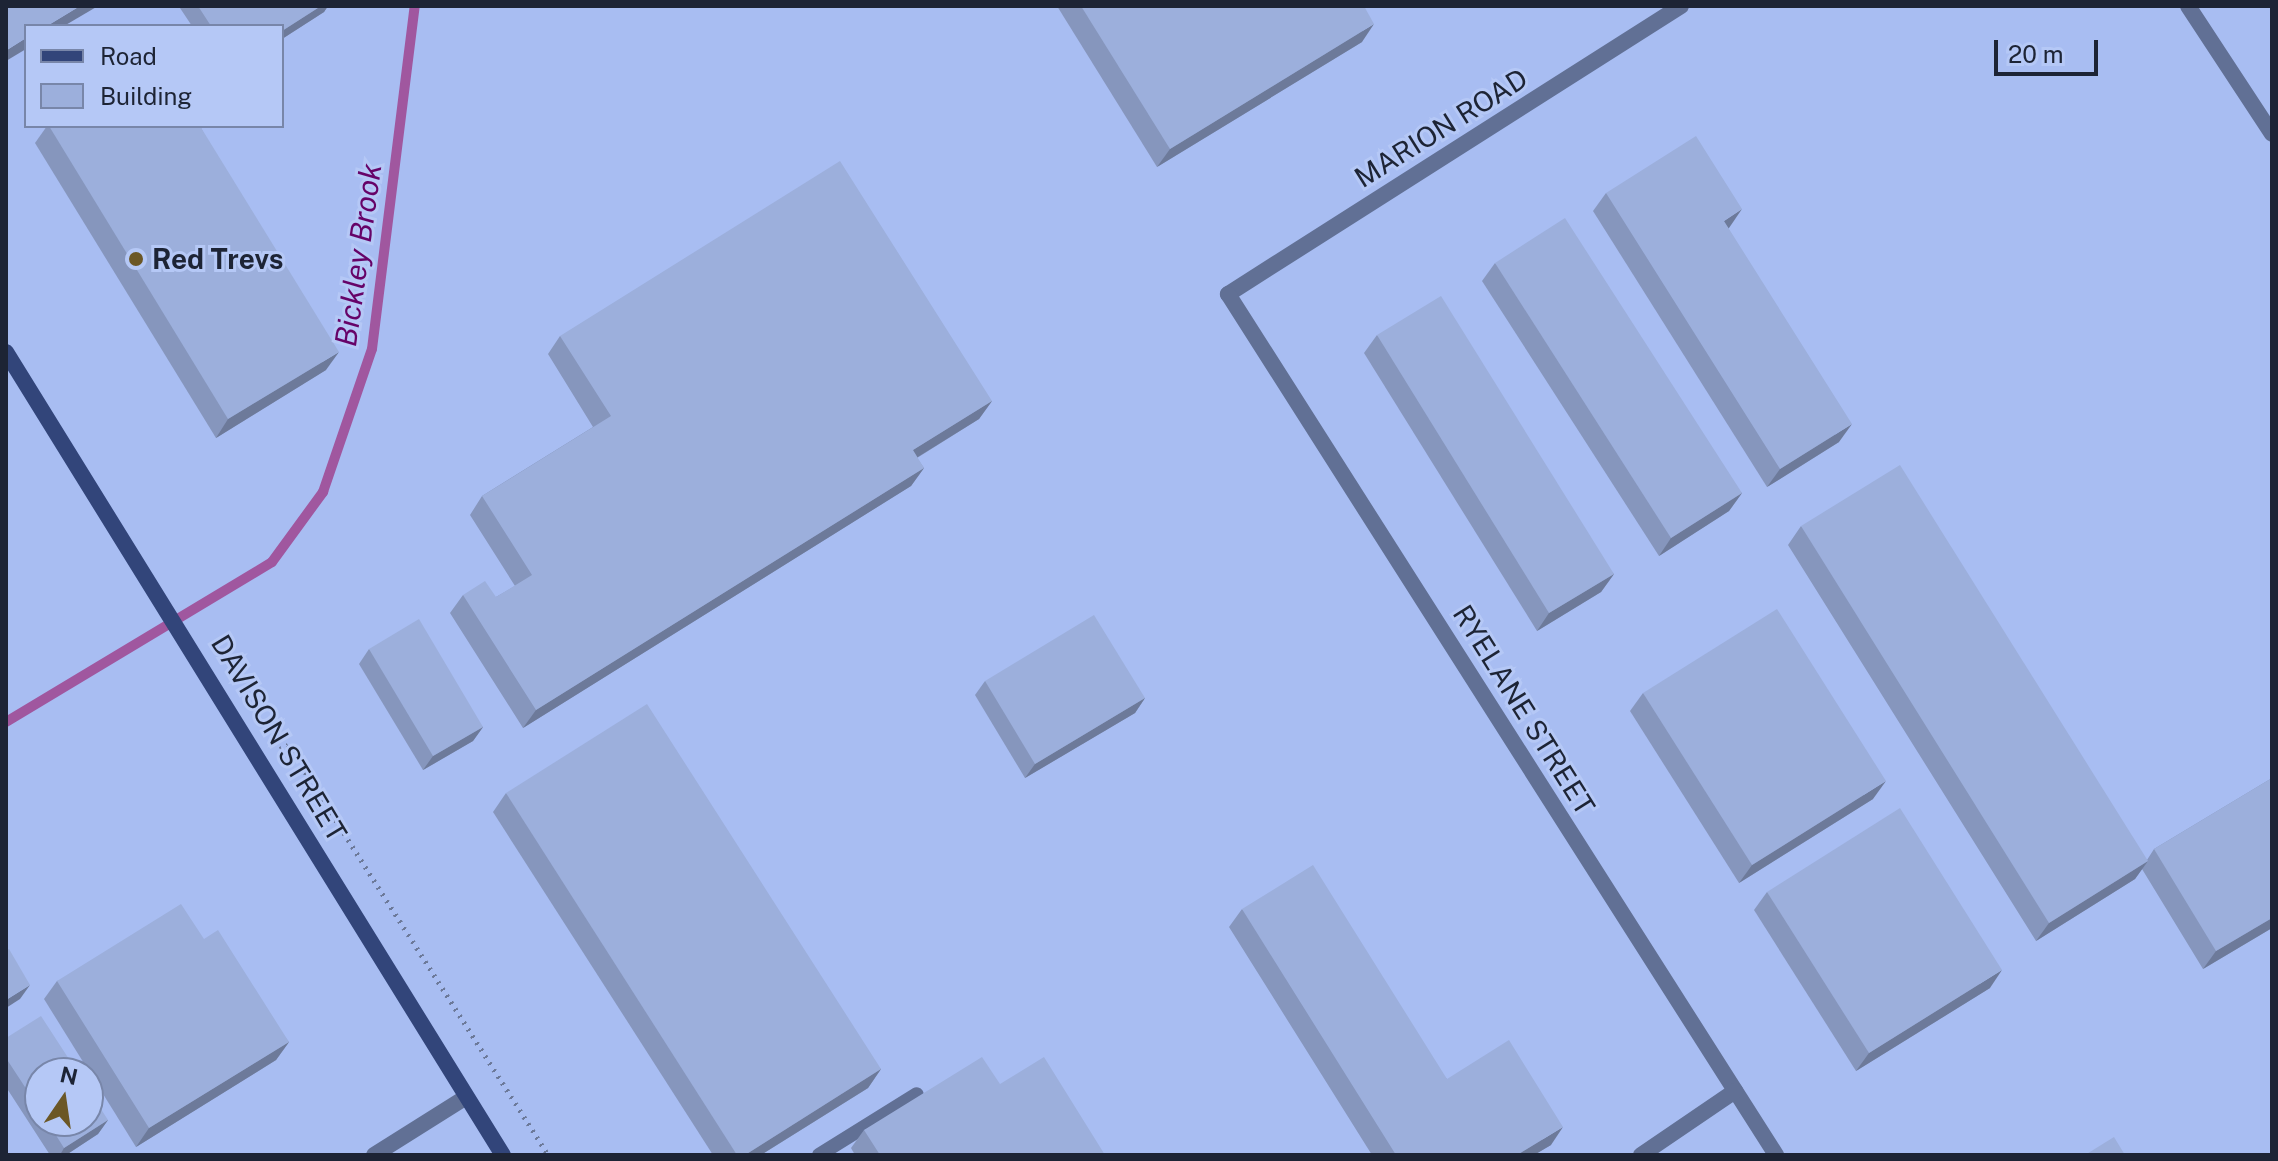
<!DOCTYPE html>
<html>
<head>
<meta charset="utf-8">
<style>
  body { margin:0 }
  #map { position:relative; width:2278px; height:1161px; overflow:hidden; background:#b5c8f6; font-family:"Public Sans",sans-serif }
  div>[style] { position:absolute }
  .built>* { inset:0; background:#a8bdf2 }
  .stream>* { height:10px; margin:-5px; padding:0 5px; transform-origin:5px; border-radius:5px; background:#a0579f }
  .path>* { height:5px; margin-top:-2.5px; transform-origin:0; background:repeating-linear-gradient(90deg,#6c7999 0 2px,transparent 0 8px) }
  .lane>* { height:14px; margin:-7px; padding:0 7px; transform-origin:7px; border-radius:7px; background:#617095 }
  .street>* { height:16px; margin:-8px; padding:0 8px; transform-origin:8px; border-radius:8px; background:#617095 }
  .secondary>* { height:16px; margin:-8px; padding:0 8px; transform-origin:8px; border-radius:8px; background:#32457a }
  .wall>* { inset:0; background:#8696bd }
  .shaded-wall>* { inset:0; background:#6d7a9a }
  .building>* { inset:0; background:#9cafdc }
  .dots>* { width:22px; height:22px; translate:-50% -50%; box-sizing:border-box; border:4px solid #b5c8f6; border-radius:50% }
  span { translate:-50% -50%; white-space:nowrap; text-align:center; line-height:1.15; -webkit-text-stroke:6px #b5c8f6; paint-order:stroke }
  .street-label { font-size:28px; color:#1d2435 }
  .poi-label { font-size:28px; color:#1d2435; font-weight:700 }
  .left { translate:0 -50%; text-align:left }
  .water-label { font-size:30px; color:#660368; font-style:italic }
  .frame { position:absolute; inset:0; border:8px solid #1d2435; pointer-events:none }
  .legend { position:absolute; left:24px; top:24px; width:260px; height:104px; box-sizing:border-box; background:#b5c8f6; border:2px solid #7886a9; margin:0; padding:10px 14px; list-style:none; font-size:24px; color:#1d2435 }
  .legend li { display:flex; align-items:center; gap:16px; height:40px }
  .legend b { width:40px; border:2px solid #7886a9 }
  .north { position:absolute; left:24px; top:1057px; width:80px; height:80px; box-sizing:border-box; background:#b5c8f6; border:2px solid #7886a9; border-radius:50%; rotate:13deg; font-size:22px; font-weight:700; line-height:32px; text-align:center; color:#1d2435 }
  .north::after { content:''; display:block; margin:auto; width:28px; height:36px; background:#6b5726; clip-path:polygon(50% 0,100% 100%,50% 72%,0 100%) }
  .scale { position:absolute; left:1994px; top:40px; width:104px; height:36px; box-sizing:border-box; border:4px solid #1d2435; border-top:0; padding-left:10px; font-size:24px; line-height:28px; white-space:nowrap; color:#1d2435; -webkit-text-stroke:6px #b5c8f6; paint-order:stroke }
</style>
</head>
<body>
<div id="map">
  <div class="built">
    <i style="clip-path:polygon(evenodd,6px 6px,2272px 6px,2272px 1155px,6px 1155px,6px 6px,26px 26px,282px 26px,282px 126px,26px 126px,26px 26px,6px 6px,40px 1073px,88px 1073px,88px 1121px,40px 1121px,40px 1073px)"></i>
  </div>
  <div class="stream">
    <i style="left:6px;top:722px;width:310px;rotate:-31deg"></i>
    <i style="left:272px;top:562px;width:87px;rotate:-53.9deg"></i>
    <i style="left:323px;top:492px;width:151px;rotate:-71.1deg"></i>
    <i style="left:372px;top:349px;width:346px;rotate:-82.9deg"></i>
  </div>
  <div class="path">
    <i style="left:280px;top:749px;width:9px;rotate:-27deg"></i>
    <i style="left:288px;top:745px;width:485px;rotate:57.6deg"></i>
  </div>
  <div class="lane">
    <i style="left:819px;top:1155px;width:115px;rotate:-31.9deg"></i>
  </div>
  <div class="street">
    <i style="left:1681px;top:6px;width:537px;rotate:147.55deg"></i>
    <i style="left:1228px;top:294px;width:1021px;rotate:57.52deg"></i>
    <i style="left:2188px;top:6px;width:153px;rotate:56.7deg"></i>
    <i style="left:374px;top:1155px;width:109px;rotate:-32.2deg"></i>
    <i style="left:1641px;top:1155px;width:114px;rotate:-34.2deg"></i>
  </div>
  <div class="secondary">
    <i style="left:6px;top:352px;width:944px;rotate:58.25deg"></i>
  </div>
  <div class="wall">
    <i style="clip-path:polygon(182px 6px,328px 6px,324px 12px,282px 39px,282px 26px,192px 26px,180px 8px)"></i>
    <i style="clip-path:polygon(1057px 6px,1364px 6px,1362px 42px,1157px 167px)"></i>
    <i style="clip-path:polygon(47px 126px,200px 126px,326px 370px,216px 438px,35px 143px)"></i>
    <i style="clip-path:polygon(1606px 193px,1728px 228px,1839px 442px,1767px 487px,1593px 211px)"></i>
    <i style="clip-path:polygon(1495px 263px,1742px 493px,1729px 511px,1659px 556px,1482px 281px)"></i>
    <i style="clip-path:polygon(1377px 335px,1614px 574px,1601px 592px,1537px 631px,1364px 353px)"></i>
    <i style="clip-path:polygon(560px 336px,992px 401px,979px 419px,917px 458px,924px 468px,911px 486px,523px 728px,450px 613px,463px 595px,496px 597px,515px 586px,470px 515px,482px 496px,593px 427px,548px 354px)"></i>
    <i style="clip-path:polygon(1801px 526px,2147px 860px,2154px 849px,2272px 778px,2272px 928px,2203px 969px,2142px 869px,2135px 879px,2036px 941px,1788px 545px)"></i>
    <i style="clip-path:polygon(369px 649px,483px 727px,473px 741px,423px 770px,359px 664px)"></i>
    <i style="clip-path:polygon(985px 681px,1145px 698px,1135px 713px,1025px 778px,975px 695px)"></i>
    <i style="clip-path:polygon(1643px 693px,1873px 799px,1739px 883px,1630px 711px)"></i>
    <i style="clip-path:polygon(506px 793px,881px 1069px,868px 1088px,761px 1155px,713px 1155px,493px 812px)"></i>
    <i style="clip-path:polygon(1767px 892px,1990px 988px,1856px 1071px,1754px 910px)"></i>
    <i style="clip-path:polygon(1242px 909px,1447px 1079px,1551px 1145px,1534px 1155px,1372px 1155px,1229px 927px)"></i>
    <i style="clip-path:polygon(204px 939px,289px 1042px,276px 1060px,136px 1147px,44px 999px,57px 981px)"></i>
    <i style="clip-path:polygon(6px 1038px,40px 1073px,40px 1121px,108px 1120px,98px 1134px,66px 1155px,50px 1155px,6px 1087px)"></i>
    <i style="clip-path:polygon(1000px 1084px,1105px 1155px,855px 1155px,851px 1148px,864px 1130px)"></i>
  </div>
  <div class="shaded-wall">
    <i style="clip-path:polygon(80px 6px,98px 6px,64px 26px,47px 26px)"></i>
    <i style="clip-path:polygon(321px 6px,328px 6px,324px 12px,282px 39px,282px 31px)"></i>
    <i style="clip-path:polygon(1374px 24px,1362px 42px,1157px 167px,1170px 149px)"></i>
    <i style="clip-path:polygon(26px 38px,26px 49px,6px 61px,7px 50px)"></i>
    <i style="clip-path:polygon(1742px 209px,1729px 228px,1711px 239px,1724px 221px)"></i>
    <i style="clip-path:polygon(339px 352px,326px 370px,216px 438px,228px 419px)"></i>
    <i style="clip-path:polygon(992px 401px,979px 419px,900px 468px,913px 450px)"></i>
    <i style="clip-path:polygon(1852px 424px,1839px 442px,1767px 487px,1780px 469px)"></i>
    <i style="clip-path:polygon(924px 468px,911px 486px,523px 728px,536px 710px)"></i>
    <i style="clip-path:polygon(1742px 493px,1729px 511px,1659px 556px,1671px 538px)"></i>
    <i style="clip-path:polygon(1614px 574px,1601px 592px,1537px 631px,1549px 613px)"></i>
    <i style="clip-path:polygon(1145px 698px,1135px 713px,1025px 778px,1035px 764px)"></i>
    <i style="clip-path:polygon(483px 727px,473px 741px,423px 770px,433px 756px)"></i>
    <i style="clip-path:polygon(1886px 781px,1873px 799px,1739px 883px,1752px 865px)"></i>
    <i style="clip-path:polygon(2148px 861px,2135px 879px,2036px 941px,2049px 923px)"></i>
    <i style="clip-path:polygon(2272px 918px,2272px 928px,2203px 969px,2216px 951px)"></i>
    <i style="clip-path:polygon(2002px 970px,1990px 988px,1856px 1071px,1869px 1053px)"></i>
    <i style="clip-path:polygon(30px 985px,20px 999px,6px 1008px,6px 1000px)"></i>
    <i style="clip-path:polygon(289px 1042px,276px 1060px,136px 1147px,149px 1128px)"></i>
    <i style="clip-path:polygon(881px 1069px,868px 1088px,761px 1155px,745px 1155px)"></i>
    <i style="clip-path:polygon(108px 1120px,98px 1134px,66px 1155px,60px 1155px,64px 1148px)"></i>
    <i style="clip-path:polygon(1563px 1127px,1551px 1145px,1534px 1155px,1517px 1155px)"></i>
  </div>
  <div class="building">
    <i style="clip-path:polygon(6px 6px,80px 6px,47px 26px,26px 26px,26px 38px,7px 50px)"></i>
    <i style="clip-path:polygon(198px 6px,321px 6px,282px 31px,282px 26px,211px 26px)"></i>
    <i style="clip-path:polygon(1081px 6px,1364px 6px,1374px 24px,1170px 149px)"></i>
    <i style="clip-path:polygon(49px 126px,200px 126px,339px 352px,228px 419px)"></i>
    <i style="clip-path:polygon(1696px 136px,1742px 209px,1724px 221px,1852px 424px,1780px 469px,1606px 193px)"></i>
    <i style="clip-path:polygon(840px 161px,992px 401px,913px 450px,924px 468px,536px 710px,463px 595px,485px 581px,496px 597px,532px 575px,482px 496px,611px 416px,560px 336px)"></i>
    <i style="clip-path:polygon(1565px 218px,1742px 493px,1671px 538px,1495px 263px)"></i>
    <i style="clip-path:polygon(1441px 296px,1614px 574px,1549px 613px,1377px 335px)"></i>
    <i style="clip-path:polygon(1900px 465px,2148px 861px,2049px 923px,1801px 526px)"></i>
    <i style="clip-path:polygon(1777px 609px,1886px 781px,1752px 865px,1643px 693px)"></i>
    <i style="clip-path:polygon(1094px 615px,1145px 698px,1035px 764px,985px 681px)"></i>
    <i style="clip-path:polygon(419px 619px,483px 727px,433px 756px,369px 649px)"></i>
    <i style="clip-path:polygon(647px 704px,881px 1069px,745px 1155px,737px 1155px,506px 793px)"></i>
    <i style="clip-path:polygon(2272px 778px,2272px 918px,2216px 951px,2154px 849px)"></i>
    <i style="clip-path:polygon(1900px 808px,2002px 970px,1869px 1053px,1767px 892px)"></i>
    <i style="clip-path:polygon(1313px 865px,1447px 1079px,1509px 1040px,1563px 1127px,1517px 1155px,1396px 1155px,1242px 909px)"></i>
    <i style="clip-path:polygon(181px 904px,204px 939px,218px 930px,289px 1042px,149px 1128px,57px 981px)"></i>
    <i style="clip-path:polygon(9px 949px,30px 985px,6px 1000px,6px 951px)"></i>
    <i style="clip-path:polygon(41px 1016px,78px 1073px,40px 1073px,40px 1110px,6px 1058px,6px 1038px)"></i>
    <i style="clip-path:polygon(982px 1057px,1000px 1084px,1044px 1057px,1105px 1155px,880px 1155px,864px 1130px)"></i>
    <i style="clip-path:polygon(88px 1089px,108px 1120px,64px 1148px,47px 1121px,88px 1121px)"></i>
    <i style="clip-path:polygon(2114px 1137px,2125px 1155px,2085px 1155px)"></i>
  </div>
  <div class="dots">
    <i style="left:136px;top:259px;background:#6b5726"></i>
  </div>
  <div class="street-label">
    <span style="left:1441px;top:128px;rotate:-32deg">MARION ROAD</span>
    <span style="left:1524px;top:710px;rotate:58deg">RYELANE STREET</span>
    <span style="left:279px;top:738px;rotate:59deg">DAVISON STREET</span>
  </div>
  <div class="poi-label">
    <span class="left" style="left:152px;top:259px">Red Trevs</span>
  </div>
  <div class="water-label">
    <span style="left:358px;top:255px;rotate:-82deg">Bickley Brook</span>
  </div>
  <div class="frame"></div>
  <ul class="legend">
  <li><b style="height:10px;background:#32457a"></b>Road</li>
  <li><b style="height:22px;background:#9cafdc"></b>Building</li>
  </ul>
  <div class="north">N</div>
  <div class="scale">20 m</div>
</div>
</body>
</html>
